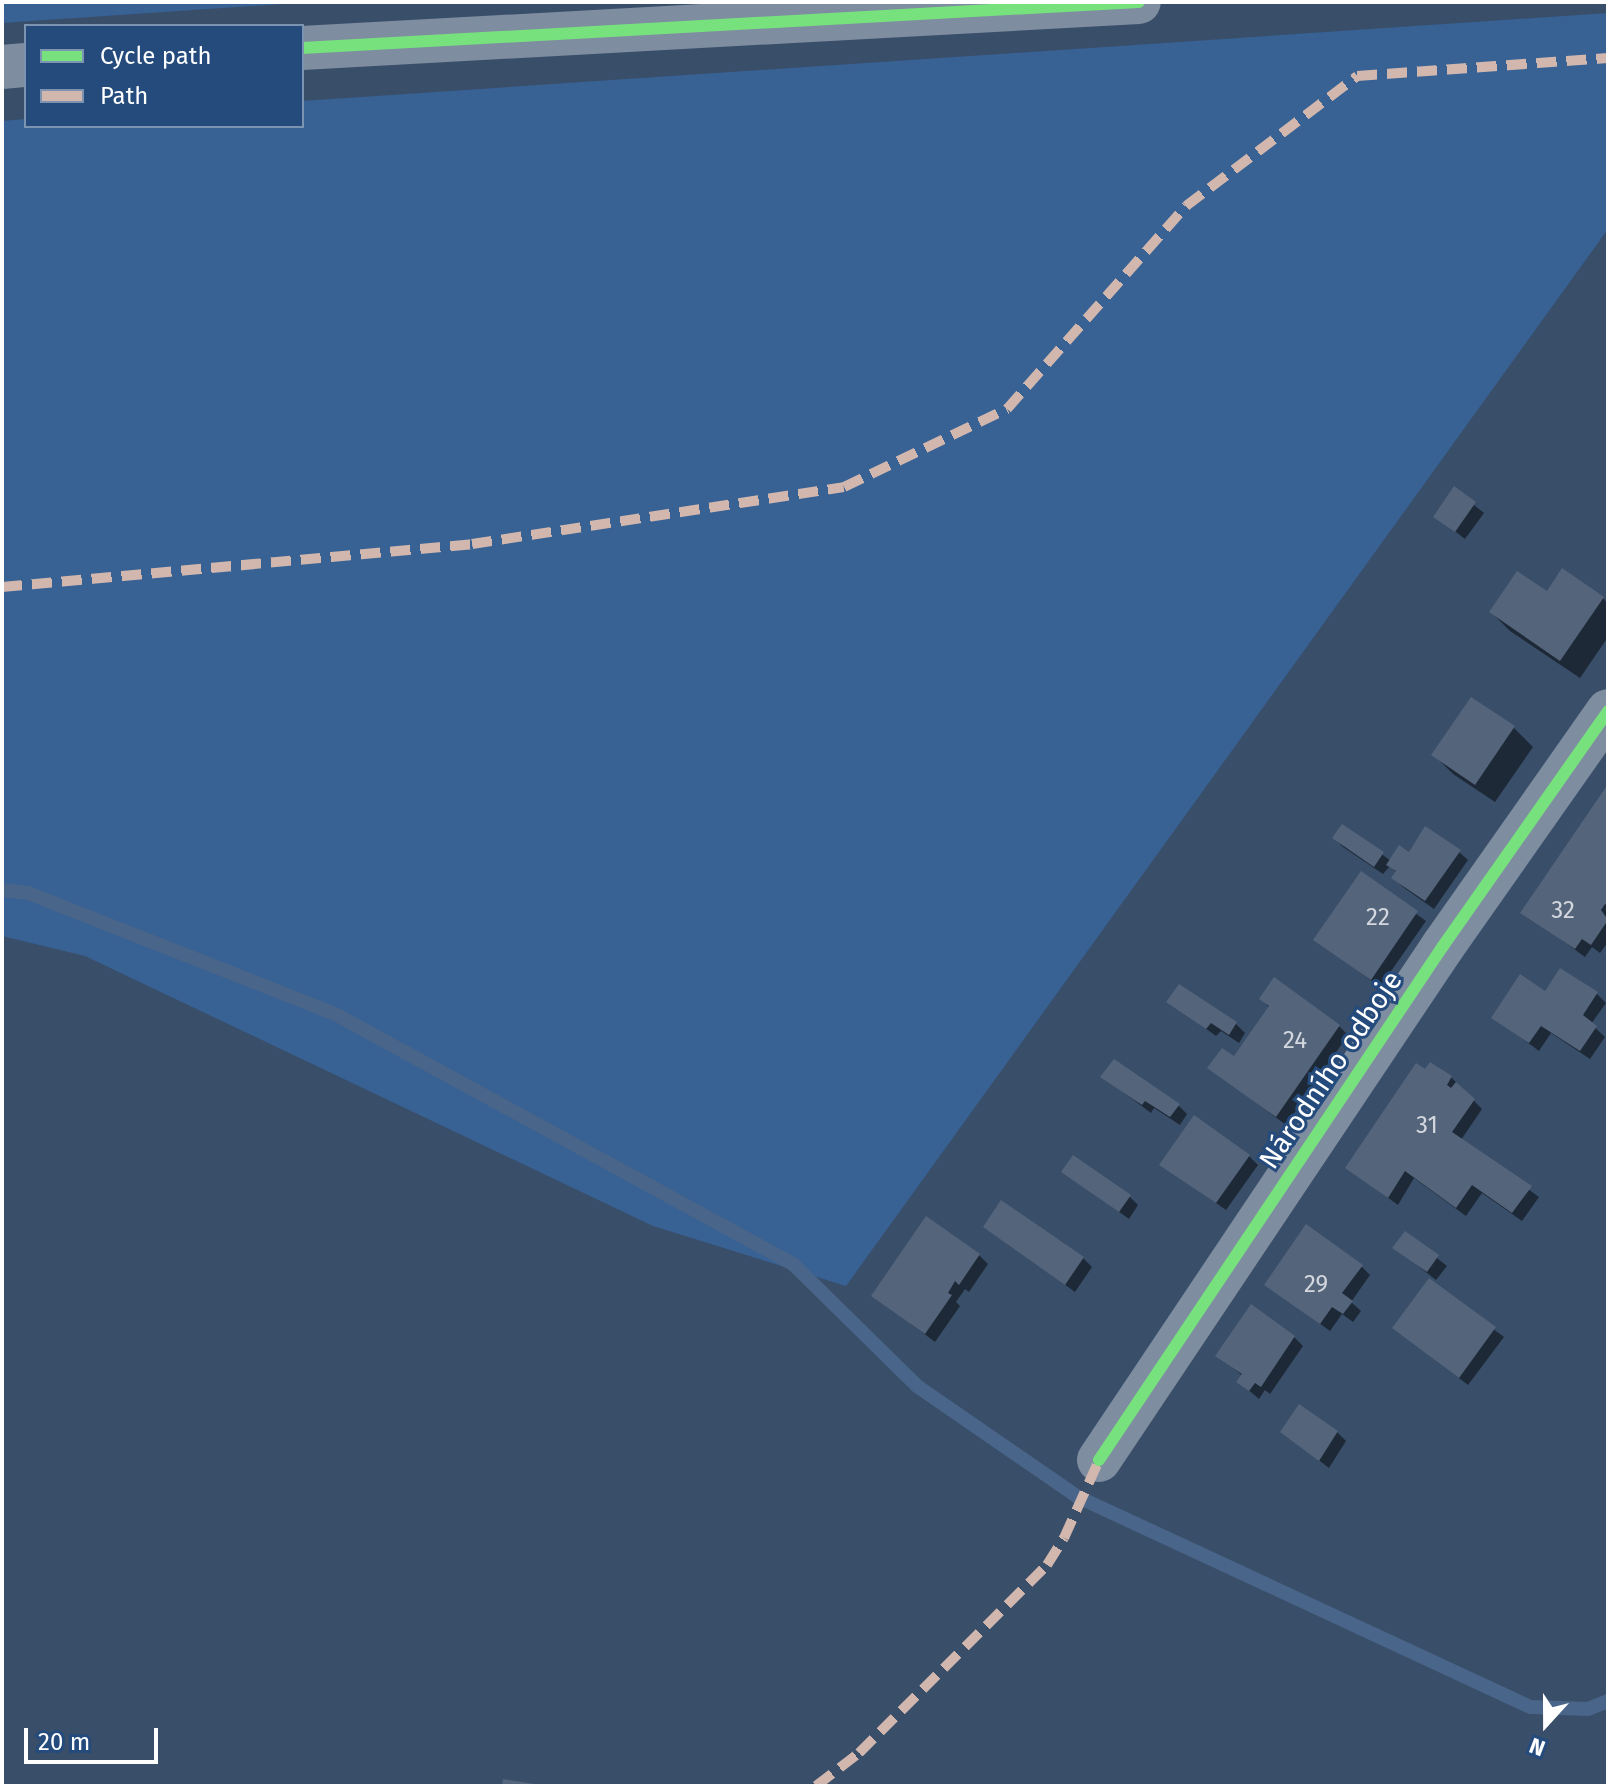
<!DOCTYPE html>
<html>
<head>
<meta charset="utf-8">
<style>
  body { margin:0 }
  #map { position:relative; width:1610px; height:1788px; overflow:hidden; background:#394e69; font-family:"Fira Sans",sans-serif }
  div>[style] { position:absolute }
  .green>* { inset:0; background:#386194 }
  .shadow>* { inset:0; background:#0007 }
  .stream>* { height:14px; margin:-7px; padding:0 7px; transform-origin:7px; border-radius:7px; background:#496589 }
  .building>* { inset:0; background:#54657b }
  .minor>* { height:44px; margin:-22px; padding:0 22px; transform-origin:22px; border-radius:22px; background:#7e8da0 }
  .tertiary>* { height:44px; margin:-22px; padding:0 22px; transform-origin:22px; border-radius:22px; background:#7e8da0 }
  .quiet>* { height:10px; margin-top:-5px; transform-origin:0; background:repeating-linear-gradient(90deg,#d1b7ad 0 20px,transparent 0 30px) }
  .cycleway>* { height:12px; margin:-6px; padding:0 6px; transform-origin:6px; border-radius:6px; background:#77e17e }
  span { translate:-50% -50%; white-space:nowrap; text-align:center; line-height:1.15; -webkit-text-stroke:6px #254b7d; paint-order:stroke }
  .number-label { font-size:24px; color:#d4d8de }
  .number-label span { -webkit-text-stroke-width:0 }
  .street-label { font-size:28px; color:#fff }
  .frame { position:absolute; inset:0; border:4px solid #fff; pointer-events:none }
  .legend { position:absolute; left:24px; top:24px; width:280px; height:104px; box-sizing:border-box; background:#254b7d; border:2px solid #7c93b1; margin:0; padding:10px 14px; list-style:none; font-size:24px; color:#fff }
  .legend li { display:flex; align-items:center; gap:16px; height:40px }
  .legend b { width:40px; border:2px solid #7c93b1 }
  .north { position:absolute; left:1506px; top:1684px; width:80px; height:80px; -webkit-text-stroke:6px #254b7d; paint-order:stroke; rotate:201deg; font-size:22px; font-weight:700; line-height:32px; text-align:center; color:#fff }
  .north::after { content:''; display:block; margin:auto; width:28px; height:36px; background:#fff; clip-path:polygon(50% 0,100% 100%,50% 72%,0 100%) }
  .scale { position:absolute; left:24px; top:1728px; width:134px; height:36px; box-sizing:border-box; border:4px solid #fff; border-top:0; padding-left:10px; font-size:24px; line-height:28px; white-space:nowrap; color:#fff; -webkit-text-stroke:6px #254b7d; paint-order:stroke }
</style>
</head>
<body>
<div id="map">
  <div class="green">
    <i style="clip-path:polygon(2px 2px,313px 2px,2px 23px)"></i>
    <i style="clip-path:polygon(1608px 13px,1608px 229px,846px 1286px,653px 1226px,85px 956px,2px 936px,2px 121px,26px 119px,26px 126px,302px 126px,302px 101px)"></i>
  </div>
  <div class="shadow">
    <i style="clip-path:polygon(1454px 489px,1484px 513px,1465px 539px,1435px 516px)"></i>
    <i style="clip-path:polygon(1547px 594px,1603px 598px,1608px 604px,1608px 637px,1580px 678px,1510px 631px,1491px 612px)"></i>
    <i style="clip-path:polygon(1471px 699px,1514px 728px,1533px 747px,1495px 802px,1453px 774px,1434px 755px)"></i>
    <i style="clip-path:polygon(1608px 787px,1608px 942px,1600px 953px,1592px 947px,1585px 957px,1523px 912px)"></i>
    <i style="clip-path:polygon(1343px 826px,1391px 861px,1409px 854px,1459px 852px,1468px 860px,1434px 909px,1403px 887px,1394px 878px,1397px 873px,1390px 866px,1383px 874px,1343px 847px,1334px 838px)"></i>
    <i style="clip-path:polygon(1361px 874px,1426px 921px,1380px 987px,1316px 939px)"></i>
    <i style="clip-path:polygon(1597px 994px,1606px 1003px,1591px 1024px,1605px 1037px,1590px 1059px,1551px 1033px,1539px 1051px,1494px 1017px)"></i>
    <i style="clip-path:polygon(1261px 999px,1339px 1026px,1348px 1035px,1286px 1125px,1210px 1068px,1234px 1059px,1270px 1008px)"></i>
    <i style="clip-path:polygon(1169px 1002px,1236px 1024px,1245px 1033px,1239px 1043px,1221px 1031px,1216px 1036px)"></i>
    <i style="clip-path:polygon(1426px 1072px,1451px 1077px,1482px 1109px,1461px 1140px,1539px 1197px,1522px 1221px,1482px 1193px,1466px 1216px,1414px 1178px,1398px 1205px,1347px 1168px)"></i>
    <i style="clip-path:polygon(1103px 1077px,1178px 1105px,1187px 1114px,1180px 1125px,1154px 1108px,1151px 1113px)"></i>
    <i style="clip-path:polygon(1249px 1156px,1258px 1165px,1226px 1210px,1162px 1165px)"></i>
    <i style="clip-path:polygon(1064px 1172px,1129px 1196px,1138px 1205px,1129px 1219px)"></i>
    <i style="clip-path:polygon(985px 1226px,1083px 1258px,1092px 1267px,1075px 1292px)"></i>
    <i style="clip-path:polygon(1405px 1233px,1447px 1266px,1436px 1280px,1395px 1248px)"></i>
    <i style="clip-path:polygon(979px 1255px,988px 1264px,969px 1292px,965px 1289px,956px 1302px,960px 1306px,935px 1342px,874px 1296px)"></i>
    <i style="clip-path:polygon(1361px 1266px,1370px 1275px,1351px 1302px,1361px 1311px,1353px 1322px,1342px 1314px,1330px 1331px,1267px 1285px)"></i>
    <i style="clip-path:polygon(1429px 1281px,1504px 1337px,1468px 1385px,1394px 1328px)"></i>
    <i style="clip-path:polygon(1294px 1337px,1303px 1346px,1270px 1394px,1265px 1390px,1259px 1399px,1239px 1382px,1243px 1376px,1217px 1355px)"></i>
    <i style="clip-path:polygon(1282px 1432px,1337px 1432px,1346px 1441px,1329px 1468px)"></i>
  </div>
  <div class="stream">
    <i style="left:2px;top:890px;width:26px;rotate:7deg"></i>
    <i style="left:28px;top:893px;width:332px;rotate:21.5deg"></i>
    <i style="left:337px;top:1015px;width:520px;rotate:28.64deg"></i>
    <i style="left:793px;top:1264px;width:174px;rotate:44.5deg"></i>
    <i style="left:917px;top:1386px;width:196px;rotate:34.6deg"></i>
    <i style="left:1078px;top:1497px;width:499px;rotate:24.9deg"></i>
    <i style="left:1531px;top:1707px;width:57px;rotate:2deg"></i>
    <i style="left:1588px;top:1709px;width:22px;rotate:-22deg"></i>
  </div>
  <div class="building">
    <i style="clip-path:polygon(1454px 486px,1476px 502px,1455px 532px,1433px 517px)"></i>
    <i style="clip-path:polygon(1562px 568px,1604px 597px,1560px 661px,1489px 612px,1517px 571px,1547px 591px)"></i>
    <i style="clip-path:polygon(1471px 697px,1515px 726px,1475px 785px,1431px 755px)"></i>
    <i style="clip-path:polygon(1608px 784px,1608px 906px,1605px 904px,1601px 910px,1608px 920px,1591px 945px,1582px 939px,1575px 949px,1520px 913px)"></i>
    <i style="clip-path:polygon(1342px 824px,1384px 852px,1374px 867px,1332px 838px)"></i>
    <i style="clip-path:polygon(1425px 826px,1461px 850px,1425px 901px,1391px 878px,1396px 871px,1386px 865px,1399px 845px,1409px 852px)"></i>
    <i style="clip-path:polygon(1361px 871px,1418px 911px,1371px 980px,1313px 940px)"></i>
    <i style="clip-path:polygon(1560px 968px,1598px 992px,1583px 1015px,1597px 1026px,1580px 1051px,1541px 1026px,1529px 1043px,1491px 1018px,1520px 974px,1545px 991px)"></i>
    <i style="clip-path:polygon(1274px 977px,1340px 1025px,1276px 1117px,1207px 1068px,1222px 1048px,1234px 1056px,1250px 1033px,1269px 1006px,1259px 999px)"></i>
    <i style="clip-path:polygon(1179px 984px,1237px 1022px,1229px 1035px,1211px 1023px,1206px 1029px,1166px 1002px)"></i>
    <i style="clip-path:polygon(1114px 1059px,1180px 1104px,1170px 1117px,1145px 1101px,1142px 1105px,1100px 1077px)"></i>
    <i style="clip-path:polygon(1430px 1062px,1452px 1076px,1447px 1085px,1451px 1088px,1456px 1082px,1475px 1099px,1452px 1132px,1532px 1186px,1512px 1213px,1472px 1185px,1456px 1208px,1405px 1171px,1388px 1198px,1345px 1168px,1416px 1063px,1425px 1069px)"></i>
    <i style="clip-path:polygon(1194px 1115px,1250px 1155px,1216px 1203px,1159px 1165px)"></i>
    <i style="clip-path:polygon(1073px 1155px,1131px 1195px,1119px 1212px,1061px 1172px)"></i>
    <i style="clip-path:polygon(1001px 1200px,1084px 1257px,1065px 1285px,983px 1227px)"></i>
    <i style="clip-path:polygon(926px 1216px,980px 1254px,959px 1285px,955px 1281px,948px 1293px,952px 1295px,925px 1334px,871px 1296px)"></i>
    <i style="clip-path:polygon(1306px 1224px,1363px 1265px,1342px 1293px,1353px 1301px,1343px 1314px,1332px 1307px,1320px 1324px,1264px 1285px)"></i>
    <i style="clip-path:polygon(1405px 1231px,1439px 1255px,1427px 1272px,1392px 1248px)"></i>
    <i style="clip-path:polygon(1429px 1278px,1496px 1327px,1459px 1378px,1392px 1328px)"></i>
    <i style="clip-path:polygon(1251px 1304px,1295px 1336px,1261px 1387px,1255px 1383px,1249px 1391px,1236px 1382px,1242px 1374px,1215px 1356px)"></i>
    <i style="clip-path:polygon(1299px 1404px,1338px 1431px,1319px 1461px,1280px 1432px)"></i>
    <i style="clip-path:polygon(503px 1779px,534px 1784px,534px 1786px,502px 1786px)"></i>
  </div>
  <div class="minor">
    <i style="left:1099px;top:1460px;width:618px;rotate:-56.21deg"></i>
    <i style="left:1443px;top:946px;width:287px;rotate:-54.9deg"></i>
  </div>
  <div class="tertiary">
    <i style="left:302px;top:48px;width:838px;rotate:-3.15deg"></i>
    <i style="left:2px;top:67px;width:24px;rotate:-5deg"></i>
  </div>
  <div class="quiet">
    <i style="left:2px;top:587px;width:472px;rotate:-5.2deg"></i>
    <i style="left:472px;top:544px;width:376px;rotate:-8.7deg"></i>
    <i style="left:844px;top:487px;width:181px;rotate:-25.6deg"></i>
    <i style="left:1007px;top:409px;width:271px;rotate:-48.6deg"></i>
    <i style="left:1186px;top:206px;width:215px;rotate:-37.2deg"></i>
    <i style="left:1357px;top:76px;width:252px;rotate:-4.1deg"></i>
    <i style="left:816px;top:1786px;width:54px;rotate:-37.5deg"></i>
    <i style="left:859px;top:1753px;width:266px;rotate:-45deg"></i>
    <i style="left:1047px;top:1565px;width:32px;rotate:-58deg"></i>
    <i style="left:1064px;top:1538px;width:85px;rotate:-65.8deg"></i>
  </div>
  <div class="cycleway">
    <i style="left:302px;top:48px;width:838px;rotate:-3.15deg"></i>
    <i style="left:1099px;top:1460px;width:618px;rotate:-56.21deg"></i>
    <i style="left:1443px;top:946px;width:287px;rotate:-54.9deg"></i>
  </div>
  <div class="number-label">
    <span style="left:1563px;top:911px">32</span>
    <span style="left:1378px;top:918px">22</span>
    <span style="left:1295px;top:1041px">24</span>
    <span style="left:1427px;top:1126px">31</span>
    <span style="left:1316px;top:1285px">29</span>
  </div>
  <div class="street-label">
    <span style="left:1331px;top:1070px;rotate:-56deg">Národního odboje</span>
  </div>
  <div class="frame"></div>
  <ul class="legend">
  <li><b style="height:10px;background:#77e17e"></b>Cycle path</li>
  <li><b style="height:10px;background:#d1b7ad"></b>Path</li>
  </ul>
  <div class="north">N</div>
  <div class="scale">20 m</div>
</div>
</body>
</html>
